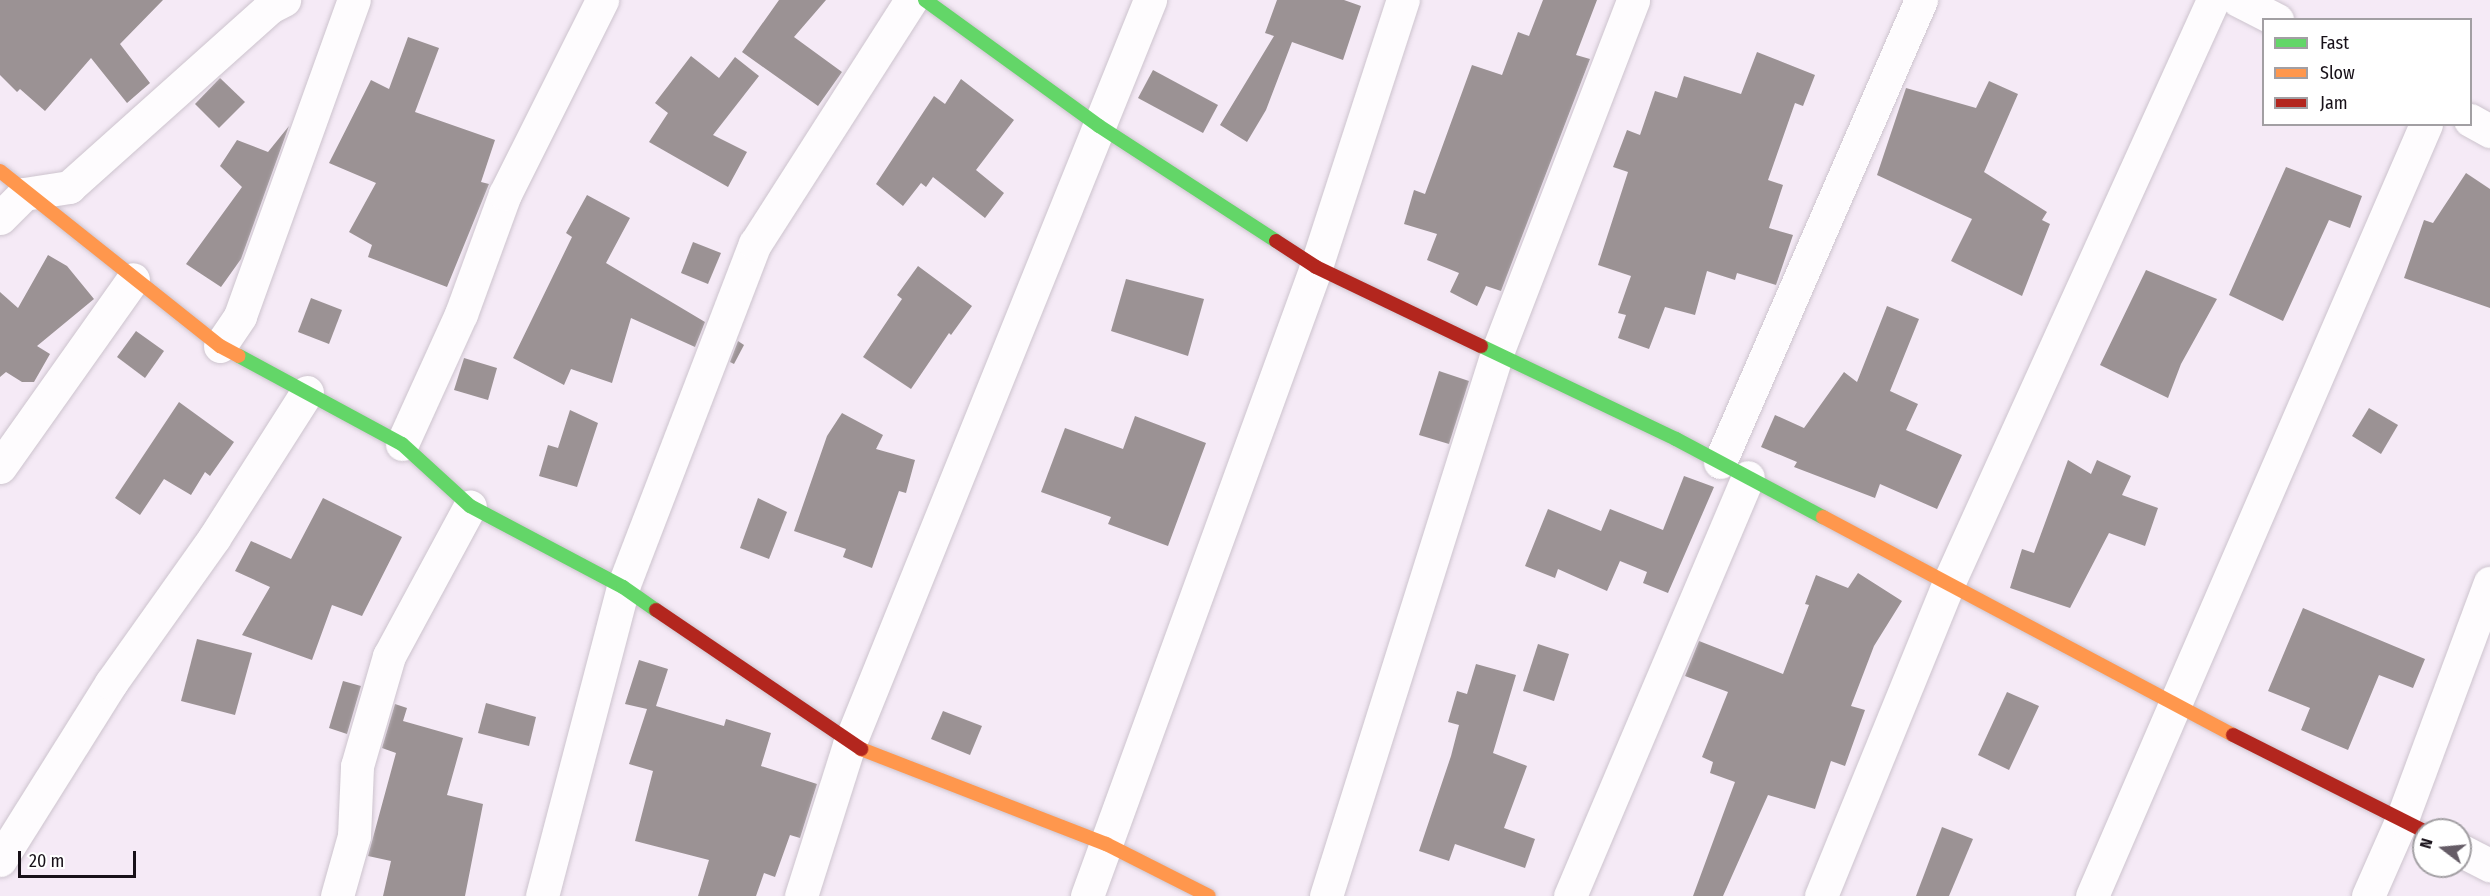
<!DOCTYPE html>
<html>
<head>
<meta charset="utf-8">
<style>
  body { margin:0 }
  #map { position:relative; width:2490px; height:896px; overflow:hidden; background:#f5eaf6; font-family:"Fira Sans Condensed",sans-serif }
  div>[style] { position:absolute }
  .building>* { inset:0; background:#9b9294 }
  .roads { filter:drop-shadow(0 0 2px #cdc4ce) drop-shadow(0 0 2px #cdc4ce) }
  .street>* { height:33px; margin:-16.5px; padding:0 16.5px; transform-origin:16.5px; border-radius:16.5px; background:#fefcfe }
  .fast>* { height:14px; margin:-7px; padding:0 7px; transform-origin:7px; border-radius:7px; background:#63d668 }
  .slow>* { height:14px; margin:-7px; padding:0 7px; transform-origin:7px; border-radius:7px; background:#ff974d }
  .jam>* { height:14px; margin:-7px; padding:0 7px; transform-origin:7px; border-radius:7px; background:#b3261e }
  span { translate:-50% -50%; white-space:nowrap; text-align:center; line-height:1.15; -webkit-text-stroke:6px #fff; paint-order:stroke }
  .legend { position:absolute; left:2262px; top:18px; width:210px; height:108px; box-sizing:border-box; background:#fff; border:2px solid #a29fa3; margin:0; padding:8px 10px; list-style:none; font-size:18px; color:#171018 }
  .legend li { display:flex; align-items:center; gap:12px; height:30px }
  .legend b { width:30px; border:2px solid #a29fa3 }
  .north { position:absolute; left:2412px; top:818px; width:60px; height:60px; box-sizing:border-box; background:#fff; border:2px solid #a29fa3; border-radius:50%; rotate:286deg; font-size:16px; font-weight:700; line-height:24px; text-align:center; color:#171018 }
  .north::after { content:''; display:block; margin:auto; width:21px; height:27px; background:#655c66; clip-path:polygon(50% 0,100% 100%,50% 72%,0 100%) }
  .scale { position:absolute; left:18px; top:851px; width:118px; height:27px; box-sizing:border-box; border:3px solid #171018; border-top:0; padding-left:8px; font-size:18px; line-height:21px; white-space:nowrap; color:#171018; -webkit-text-stroke:4px #fff; paint-order:stroke }
</style>
</head>
<body>
<div id="map">
  <div class="building">
    <i style="clip-path:polygon(0 0,163px 0,120px 44px,150px 83px,127px 103px,91px 58px,45px 111px,20px 89px,17px 92px,0 75px)"></i>
    <i style="clip-path:polygon(779px 0,826px 0,794px 37px,842px 72px,818px 106px,742px 52px)"></i>
    <i style="clip-path:polygon(1277px 0,1344px 0,1361px 6px,1343px 60px,1292px 42px,1266px 110px,1247px 142px,1220px 125px,1274px 36px,1265px 33px)"></i>
    <i style="clip-path:polygon(1543px 0,1597px 0,1576px 55px,1590px 59px,1501px 291px,1486px 286px,1477px 306px,1450px 292px,1459px 273px,1427px 260px,1437px 234px,1404px 224px,1414px 190px,1425px 194px,1472px 65px,1502px 75px,1518px 32px,1529px 36px)"></i>
    <i style="clip-path:polygon(408px 37px,439px 48px,415px 112px,495px 140px,481px 182px,489px 184px,447px 287px,368px 257px,372px 245px,349px 232px,376px 183px,329px 163px,371px 80px,389px 89px)"></i>
    <i style="clip-path:polygon(1757px 52px,1815px 75px,1803px 106px,1795px 103px,1768px 180px,1783px 185px,1769px 228px,1793px 235px,1776px 285px,1737px 273px,1735px 280px,1707px 271px,1695px 315px,1665px 307px,1649px 349px,1618px 338px,1626px 315px,1618px 313px,1631px 276px,1598px 265px,1628px 172px,1613px 167px,1627px 130px,1640px 135px,1655px 91px,1677px 98px,1684px 76px,1741px 94px)"></i>
    <i style="clip-path:polygon(691px 56px,719px 78px,735px 57px,759px 76px,713px 135px,747px 152px,728px 187px,649px 142px,668px 113px,655px 103px)"></i>
    <i style="clip-path:polygon(1153px 70px,1218px 105px,1203px 133px,1138px 98px)"></i>
    <i style="clip-path:polygon(220px 78px,245px 102px,219px 128px,195px 104px)"></i>
    <i style="clip-path:polygon(961px 79px,1014px 120px,976px 170px,1004px 193px,985px 218px,933px 177px,926px 187px,921px 183px,903px 206px,876px 184px,934px 96px,945px 104px)"></i>
    <i style="clip-path:polygon(1989px 81px,2018px 94px,1984px 172px,2047px 212px,2042px 220px,2050px 224px,2022px 296px,1951px 261px,1972px 219px,1877px 175px,1906px 88px,1976px 108px)"></i>
    <i style="clip-path:polygon(289px 126px,241px 259px,221px 287px,186px 264px,242px 187px,220px 166px,237px 140px,268px 152px)"></i>
    <i style="clip-path:polygon(2286px 167px,2362px 196px,2350px 228px,2329px 220px,2283px 321px,2229px 295px)"></i>
    <i style="clip-path:polygon(2466px 173px,2490px 189px,2490px 308px,2404px 278px,2424px 220px,2433px 223px)"></i>
    <i style="clip-path:polygon(587px 195px,630px 218px,606px 263px,705px 322px,695px 347px,631px 318px,612px 383px,571px 369px,564px 385px,513px 358px,572px 237px,566px 233px)"></i>
    <i style="clip-path:polygon(693px 242px,721px 253px,708px 284px,681px 273px)"></i>
    <i style="clip-path:polygon(48px 255px,67px 266px,94px 299px,37px 346px,50px 354px,34px 382px,22px 382px,6px 372px,0 377px,0 292px,18px 308px)"></i>
    <i style="clip-path:polygon(918px 266px,972px 306px,951px 335px,949px 333px,911px 389px,863px 357px,902px 299px,897px 295px)"></i>
    <i style="clip-path:polygon(2146px 270px,2217px 299px,2181px 364px,2168px 398px,2100px 365px)"></i>
    <i style="clip-path:polygon(1126px 279px,1204px 299px,1188px 356px,1111px 331px)"></i>
    <i style="clip-path:polygon(311px 298px,342px 310px,329px 344px,298px 332px)"></i>
    <i style="clip-path:polygon(1887px 306px,1919px 319px,1890px 391px,1918px 404px,1906px 430px,1962px 455px,1937px 509px,1880px 484px,1875px 498px,1794px 467px,1797px 462px,1761px 447px,1775px 415px,1804px 428px,1844px 372px,1857px 382px)"></i>
    <i style="clip-path:polygon(136px 331px,164px 351px,145px 378px,117px 357px)"></i>
    <i style="clip-path:polygon(738px 341px,744px 345px,734px 364px,730px 362px)"></i>
    <i style="clip-path:polygon(464px 358px,497px 368px,488px 400px,454px 390px)"></i>
    <i style="clip-path:polygon(1439px 371px,1469px 381px,1449px 444px,1419px 435px)"></i>
    <i style="clip-path:polygon(179px 402px,234px 442px,210px 476px,205px 472px,191px 495px,164px 479px,140px 515px,115px 498px)"></i>
    <i style="clip-path:polygon(2369px 408px,2398px 425px,2381px 454px,2352px 436px)"></i>
    <i style="clip-path:polygon(570px 410px,598px 423px,577px 487px,539px 476px,548px 445px,558px 448px)"></i>
    <i style="clip-path:polygon(842px 413px,883px 435px,876px 449px,915px 460px,906px 493px,899px 491px,872px 568px,843px 557px,846px 549px,794px 531px,827px 436px)"></i>
    <i style="clip-path:polygon(1135px 416px,1206px 443px,1168px 546px,1108px 524px,1111px 517px,1041px 492px,1065px 428px,1123px 449px)"></i>
    <i style="clip-path:polygon(2068px 460px,2091px 474px,2097px 460px,2131px 476px,2122px 495px,2158px 508px,2145px 546px,2109px 533px,2070px 608px,2010px 588px,2022px 549px,2034px 553px)"></i>
    <i style="clip-path:polygon(1684px 476px,1714px 487px,1668px 593px,1643px 583px,1647px 572px,1620px 561px,1607px 591px,1558px 569px,1555px 578px,1525px 566px,1548px 509px,1601px 531px,1610px 509px,1663px 530px)"></i>
    <i style="clip-path:polygon(323px 498px,402px 537px,362px 616px,332px 605px,312px 660px,242px 635px,270px 587px,235px 571px,251px 541px,291px 559px)"></i>
    <i style="clip-path:polygon(758px 498px,787px 512px,769px 559px,740px 548px)"></i>
    <i style="clip-path:polygon(1858px 573px,1902px 601px,1874px 646px,1851px 706px,1865px 710px,1845px 766px,1831px 761px,1815px 809px,1768px 795px,1723px 896px,1693px 896px,1735px 782px,1710px 773px,1713px 762px,1702px 757px,1728px 692px,1685px 676px,1699px 641px,1783px 674px,1809px 605px,1805px 604px,1816px 575px,1848px 588px)"></i>
    <i style="clip-path:polygon(2303px 608px,2425px 659px,2413px 688px,2379px 675px,2348px 750px,2301px 730px,2310px 708px,2268px 691px)"></i>
    <i style="clip-path:polygon(197px 639px,252px 653px,235px 715px,181px 701px)"></i>
    <i style="clip-path:polygon(1538px 644px,1569px 654px,1554px 701px,1523px 691px)"></i>
    <i style="clip-path:polygon(639px 660px,668px 669px,656px 706px,724px 726px,726px 719px,771px 733px,761px 766px,817px 784px,800px 838px,790px 835px,775px 877px,764px 873px,756px 896px,698px 896px,709px 860px,635px 841px,653px 771px,629px 764px,647px 709px,625px 704px)"></i>
    <i style="clip-path:polygon(1476px 664px,1516px 675px,1493px 753px,1527px 766px,1504px 828px,1535px 839px,1525px 868px,1455px 844px,1449px 861px,1419px 851px,1451px 756px,1459px 725px,1448px 722px,1457px 691px,1467px 694px)"></i>
    <i style="clip-path:polygon(343px 681px,361px 686px,347px 734px,329px 728px)"></i>
    <i style="clip-path:polygon(2007px 692px,2039px 706px,2009px 770px,1978px 755px)"></i>
    <i style="clip-path:polygon(486px 703px,536px 717px,529px 746px,478px 733px)"></i>
    <i style="clip-path:polygon(395px 704px,407px 708px,403px 721px,463px 738px,447px 795px,483px 804px,465px 896px,383px 896px,391px 861px,368px 856px,396px 753px,382px 748px)"></i>
    <i style="clip-path:polygon(943px 711px,982px 726px,970px 755px,931px 739px)"></i>
    <i style="clip-path:polygon(1942px 827px,1973px 839px,1949px 896px,1916px 896px)"></i>
  </div>
  <div class="roads">
    <div class="street">
      <i style="left:2238px;top:0;width:44px;rotate:27.1deg"></i>
      <i style="left:2470px;top:120px;width:23px;rotate:29deg"></i>
      <i style="left:0;top:218px;width:34px;rotate:-45deg"></i>
      <i style="left:24px;top:194px;width:46px;rotate:-8.8deg"></i>
      <i style="left:69px;top:187px;width:270px;rotate:-41.8deg"></i>
      <i style="left:270px;top:7px;width:16px;rotate:-27deg"></i>
      <i style="left:220px;top:346px;width:36px;rotate:-56deg"></i>
      <i style="left:240px;top:316px;width:336px;rotate:-70.2deg"></i>
      <i style="left:402px;top:444px;width:143px;rotate:-65.6deg"></i>
      <i style="left:461px;top:314px;width:128px;rotate:-69.9deg"></i>
      <i style="left:505px;top:194px;width:217px;rotate:-63.4deg"></i>
      <i style="left:1720px;top:462px;width:504px;rotate:-66.49deg"></i>
      <i style="left:0;top:467px;width:230px;rotate:-54.7deg"></i>
      <i style="left:2460px;top:850px;width:34px;rotate:27deg"></i>
      <i style="left:0;top:860px;width:209px;rotate:-57.9deg"></i>
      <i style="left:111px;top:683px;width:178px;rotate:-54.6deg"></i>
      <i style="left:214px;top:538px;width:173px;rotate:-57.5deg"></i>
      <i style="left:337px;top:896px;width:62px;rotate:-74.2deg"></i>
      <i style="left:354px;top:836px;width:70px;rotate:-87.5deg"></i>
      <i style="left:357px;top:766px;width:115px;rotate:-73.8deg"></i>
      <i style="left:389px;top:656px;width:170px;rotate:-61.6deg"></i>
      <i style="left:542px;top:896px;width:319px;rotate:-75.3deg"></i>
      <i style="left:623px;top:587px;width:368px;rotate:-69deg"></i>
      <i style="left:755px;top:244px;width:290px;rotate:-57.4deg"></i>
      <i style="left:801px;top:896px;width:158px;rotate:-72.4deg"></i>
      <i style="left:849px;top:745px;width:804px;rotate:-68deg"></i>
      <i style="left:1087px;top:896px;width:669px;rotate:-69.99deg"></i>
      <i style="left:1316px;top:267px;width:281px;rotate:-72deg"></i>
      <i style="left:1326px;top:896px;width:569px;rotate:-72.52deg"></i>
      <i style="left:1497px;top:353px;width:378px;rotate:-68.9deg"></i>
      <i style="left:1570px;top:896px;width:455px;rotate:-67deg"></i>
      <i style="left:1821px;top:896px;width:339px;rotate:-67.8deg"></i>
      <i style="left:1949px;top:582px;width:639px;rotate:-65.6deg"></i>
      <i style="left:2092px;top:896px;width:841px;rotate:-66.6deg"></i>
      <i style="left:2368px;top:896px;width:84px;rotate:-66.2deg"></i>
      <i style="left:2402px;top:819px;width:252px;rotate:-69.6deg"></i>
    </div>
    <div class="fast">
      <i style="left:925px;top:0;width:215px;rotate:35.9deg"></i>
      <i style="left:1099px;top:126px;width:211px;rotate:33deg"></i>
      <i style="left:1481px;top:346px;width:216px;rotate:25.5deg"></i>
      <i style="left:1676px;top:439px;width:166px;rotate:28deg"></i>
      <i style="left:239px;top:356px;width:185px;rotate:28.4deg"></i>
      <i style="left:402px;top:444px;width:92px;rotate:42.4deg"></i>
      <i style="left:470px;top:506px;width:173px;rotate:27.9deg"></i>
      <i style="left:623px;top:587px;width:40px;rotate:34.9deg"></i>
    </div>
    <div class="slow">
      <i style="left:0;top:171px;width:281px;rotate:38.5deg"></i>
      <i style="left:220px;top:346px;width:21px;rotate:28deg"></i>
      <i style="left:1823px;top:517px;width:464px;rotate:28deg"></i>
      <i style="left:861px;top:749px;width:263px;rotate:21.2deg"></i>
      <i style="left:1106px;top:844px;width:115px;rotate:26.8deg"></i>
    </div>
    <div class="jam">
      <i style="left:1276px;top:241px;width:48px;rotate:33deg"></i>
      <i style="left:1316px;top:267px;width:183px;rotate:25.6deg"></i>
      <i style="left:656px;top:610px;width:248px;rotate:34.1deg"></i>
      <i style="left:2233px;top:735px;width:214px;rotate:26.7deg"></i>
    </div>
  </div>
  <ul class="legend">
  <li><b style="height:8px;background:#63d668"></b>Fast</li>
  <li><b style="height:8px;background:#ff974d"></b>Slow</li>
  <li><b style="height:8px;background:#b3261e"></b>Jam</li>
  </ul>
  <div class="north">N</div>
  <div class="scale">20 m</div>
</div>
</body>
</html>
